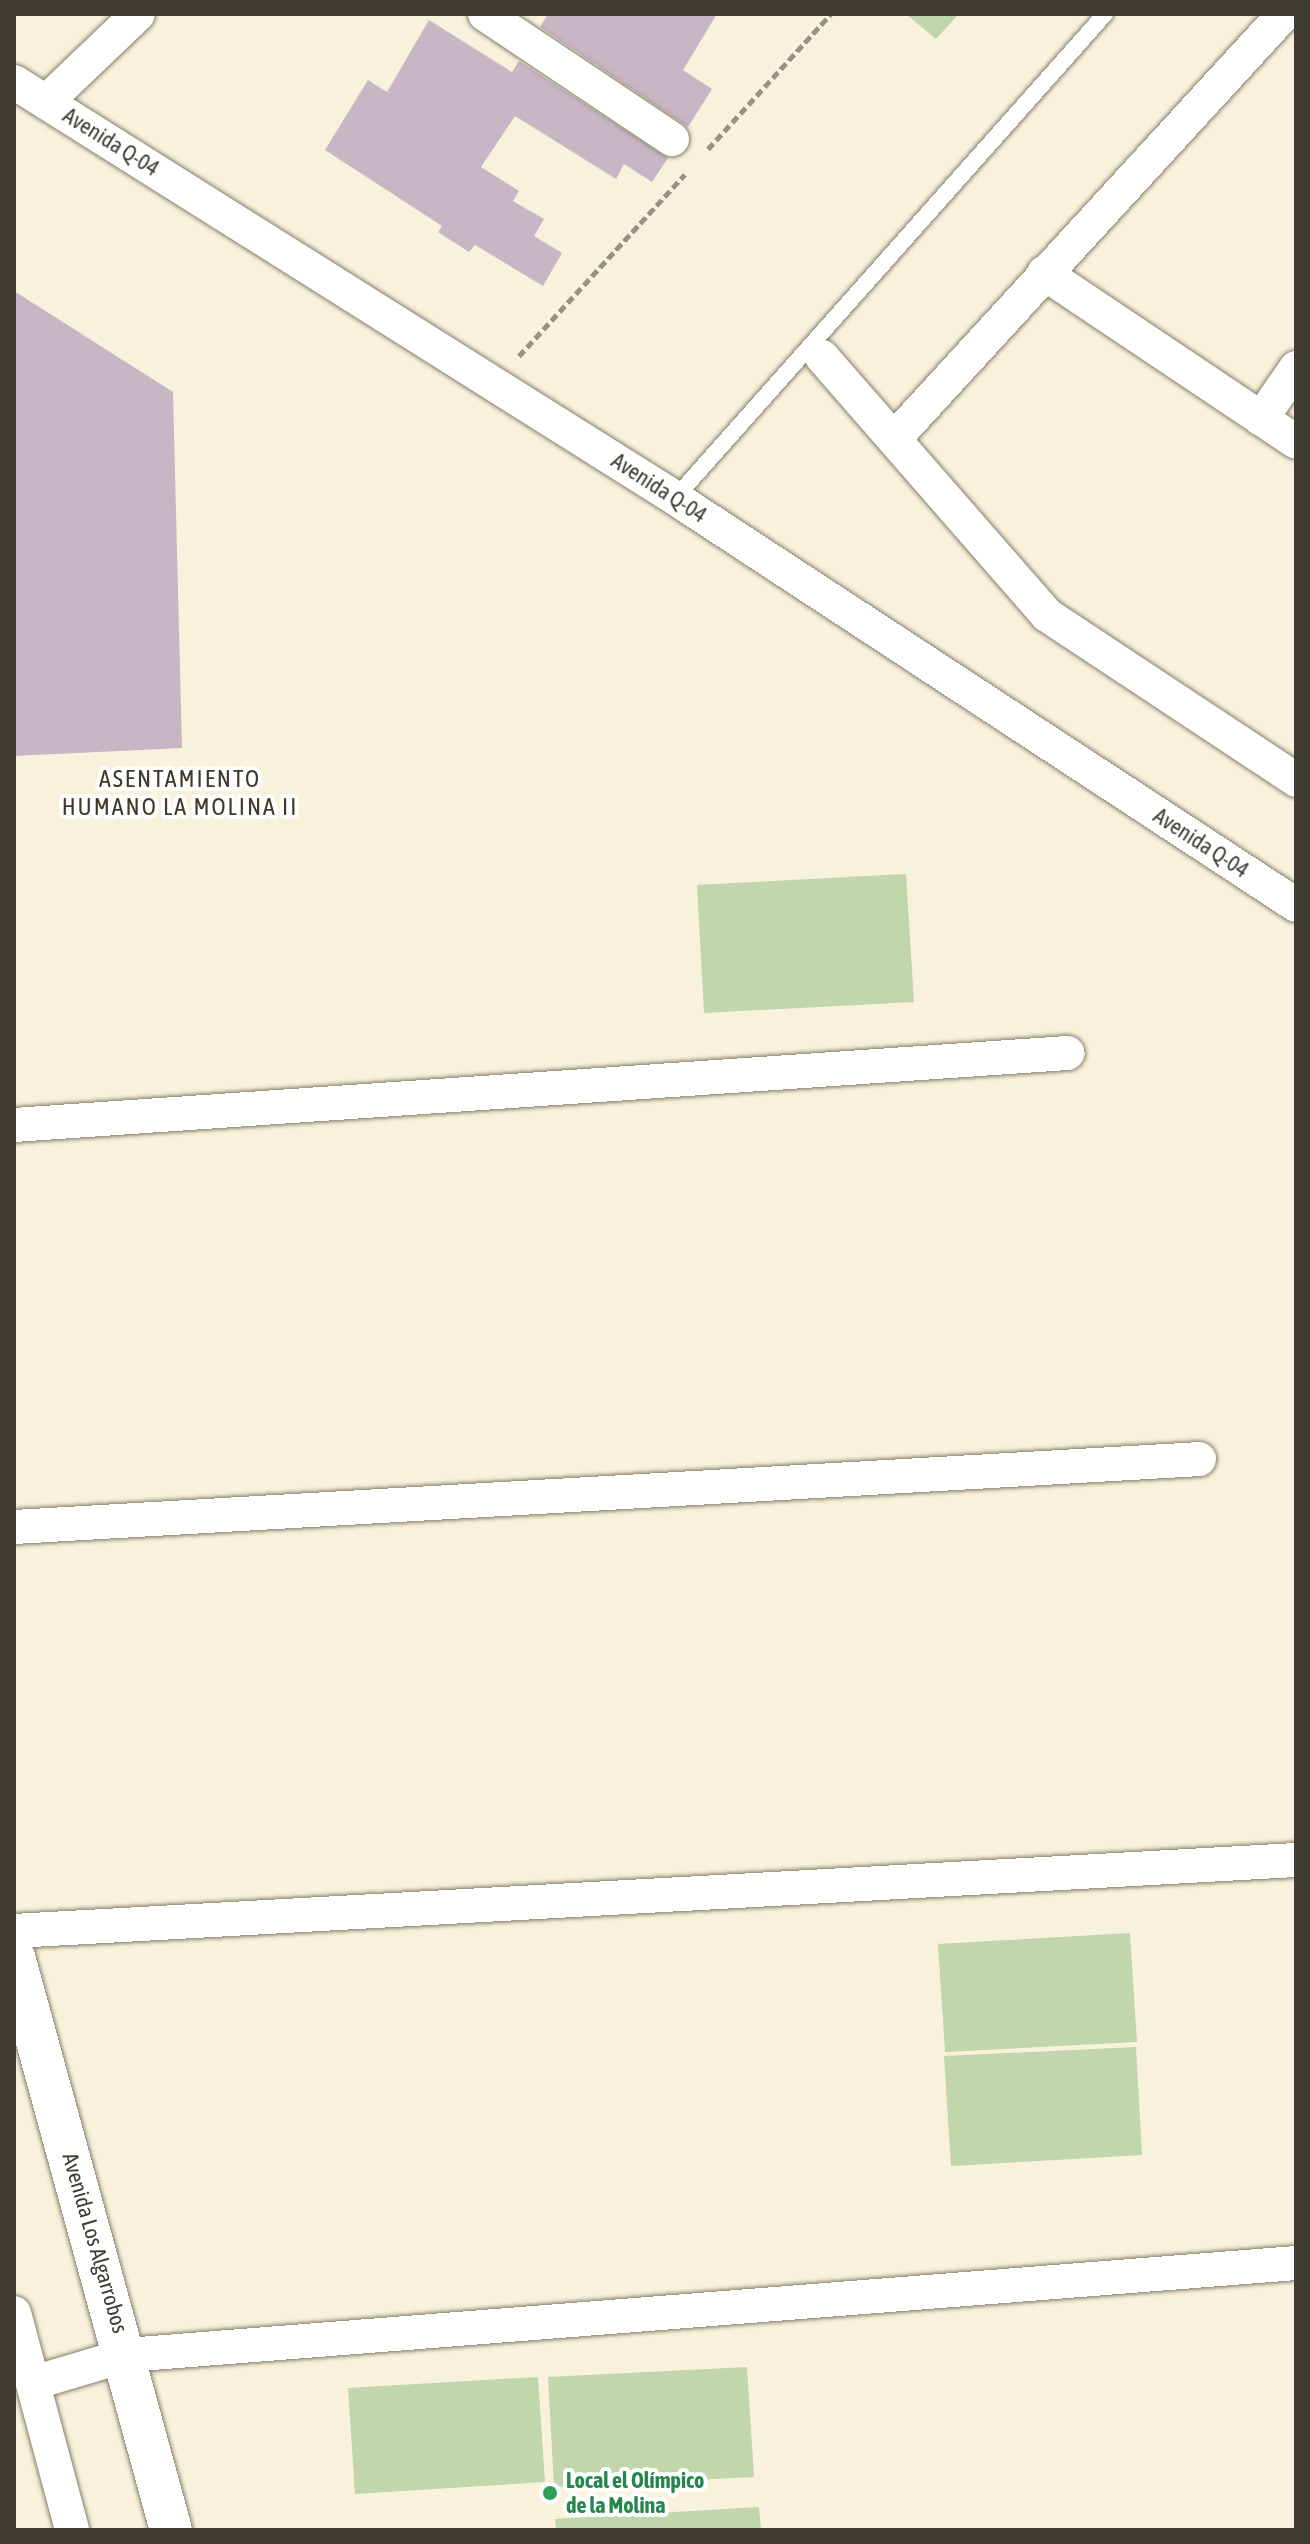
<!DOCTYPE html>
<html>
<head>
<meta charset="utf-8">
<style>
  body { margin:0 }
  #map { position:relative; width:1310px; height:2544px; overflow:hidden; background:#f8f2dc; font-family:"Asap Condensed",sans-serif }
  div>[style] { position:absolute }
  .green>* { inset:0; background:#c1d6ab }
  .building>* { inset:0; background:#c8b6c5 }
  .path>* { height:5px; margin-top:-2.5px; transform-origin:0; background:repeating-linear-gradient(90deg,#979384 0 8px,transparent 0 12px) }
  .roads { filter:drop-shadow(0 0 2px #847e6b) drop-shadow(0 0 2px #847e6b) }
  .service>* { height:16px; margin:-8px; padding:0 8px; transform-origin:8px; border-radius:8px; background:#fff }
  .minor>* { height:34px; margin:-17px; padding:0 17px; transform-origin:17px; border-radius:17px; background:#fff }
  .tertiary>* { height:42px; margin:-21px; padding:0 21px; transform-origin:21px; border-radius:21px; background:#fff }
  .dots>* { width:22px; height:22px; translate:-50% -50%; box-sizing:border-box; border:4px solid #fff; border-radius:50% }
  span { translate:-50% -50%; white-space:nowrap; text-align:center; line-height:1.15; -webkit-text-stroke:8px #fff; paint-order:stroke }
  .street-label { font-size:22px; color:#3e3c33 }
  .leisure-label { font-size:22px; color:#27864d; font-weight:700 }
  .left { translate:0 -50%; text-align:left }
  .neighbourhood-label { font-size:24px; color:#3e3928; letter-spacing:2px }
  .frame { position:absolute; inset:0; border:16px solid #3e3c33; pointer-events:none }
</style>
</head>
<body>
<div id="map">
  <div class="green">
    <i style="clip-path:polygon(906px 14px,959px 14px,936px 39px)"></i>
    <i style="clip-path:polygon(906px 874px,914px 1002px,704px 1013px,697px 885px)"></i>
    <i style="clip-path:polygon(1130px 1933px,1137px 2042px,945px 2052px,938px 1944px)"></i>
    <i style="clip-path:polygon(1136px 2047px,1142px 2155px,951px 2166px,944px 2056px)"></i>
    <i style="clip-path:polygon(747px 2367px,754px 2477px,554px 2487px,548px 2377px)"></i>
    <i style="clip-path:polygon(538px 2377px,545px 2482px,355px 2494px,348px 2388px)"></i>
    <i style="clip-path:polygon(759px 2507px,761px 2530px,556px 2530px,555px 2519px)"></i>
  </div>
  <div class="building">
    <i style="clip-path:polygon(548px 14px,717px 14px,683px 70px,712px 89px,688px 127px,540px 27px)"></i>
    <i style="clip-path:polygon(429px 20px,512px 72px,519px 61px,668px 158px,652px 182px,624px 164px,616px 179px,515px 116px,481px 167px,519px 191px,513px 201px,544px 219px,534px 236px,562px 253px,543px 286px,475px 245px,469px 252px,438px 232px,442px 226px,325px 150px,368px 80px,387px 92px)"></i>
    <i style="clip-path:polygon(14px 291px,173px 392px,182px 748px,14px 756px)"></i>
  </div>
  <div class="path">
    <i style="left:708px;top:149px;width:183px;rotate:-47.7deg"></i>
    <i style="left:519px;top:356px;width:246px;rotate:-47.6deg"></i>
  </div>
  <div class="roads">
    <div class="service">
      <i style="left:675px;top:498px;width:647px;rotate:-48.38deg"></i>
    </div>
    <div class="minor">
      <i style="left:485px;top:14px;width:225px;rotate:33.8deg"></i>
      <i style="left:14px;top:82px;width:781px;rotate:32.18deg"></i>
      <i style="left:675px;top:498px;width:742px;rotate:33.24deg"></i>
      <i style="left:46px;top:102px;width:127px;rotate:-43.7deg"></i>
      <i style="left:1044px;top:273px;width:303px;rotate:33.8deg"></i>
      <i style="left:822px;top:357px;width:342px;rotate:48.9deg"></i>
      <i style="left:1047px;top:615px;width:299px;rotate:33.5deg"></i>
      <i style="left:1261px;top:419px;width:62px;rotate:-55.5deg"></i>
      <i style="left:894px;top:439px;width:577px;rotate:-47.46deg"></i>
      <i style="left:14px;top:1125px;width:1056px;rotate:-3.91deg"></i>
      <i style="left:14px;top:1527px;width:1187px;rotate:-3.28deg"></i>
      <i style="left:14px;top:1931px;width:1284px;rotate:-3.17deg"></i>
      <i style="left:14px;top:2313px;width:225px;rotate:75deg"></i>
      <i style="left:33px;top:2383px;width:98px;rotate:-16.6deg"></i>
      <i style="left:127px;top:2355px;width:1173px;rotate:-4.5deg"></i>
    </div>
    <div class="tertiary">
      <i style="left:14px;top:1957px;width:594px;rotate:74.68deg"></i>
    </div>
  </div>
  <div class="dots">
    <i style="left:550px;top:2493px;background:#2e9e5b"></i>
  </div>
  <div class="street-label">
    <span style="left:111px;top:142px;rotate:32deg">Avenida Q-04</span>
    <span style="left:659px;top:488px;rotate:33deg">Avenida Q-04</span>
    <span style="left:1201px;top:843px;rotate:33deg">Avenida Q-04</span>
    <span style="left:95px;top:2243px;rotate:74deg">Avenida Los Algarrobos</span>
  </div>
  <div class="leisure-label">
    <span class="left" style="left:566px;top:2493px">Local el Olímpico<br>de la Molina</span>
  </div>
  <div class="neighbourhood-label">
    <span style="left:180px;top:793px">ASENTAMIENTO<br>HUMANO LA MOLINA II</span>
  </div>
  <div class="frame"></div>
</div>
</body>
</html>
